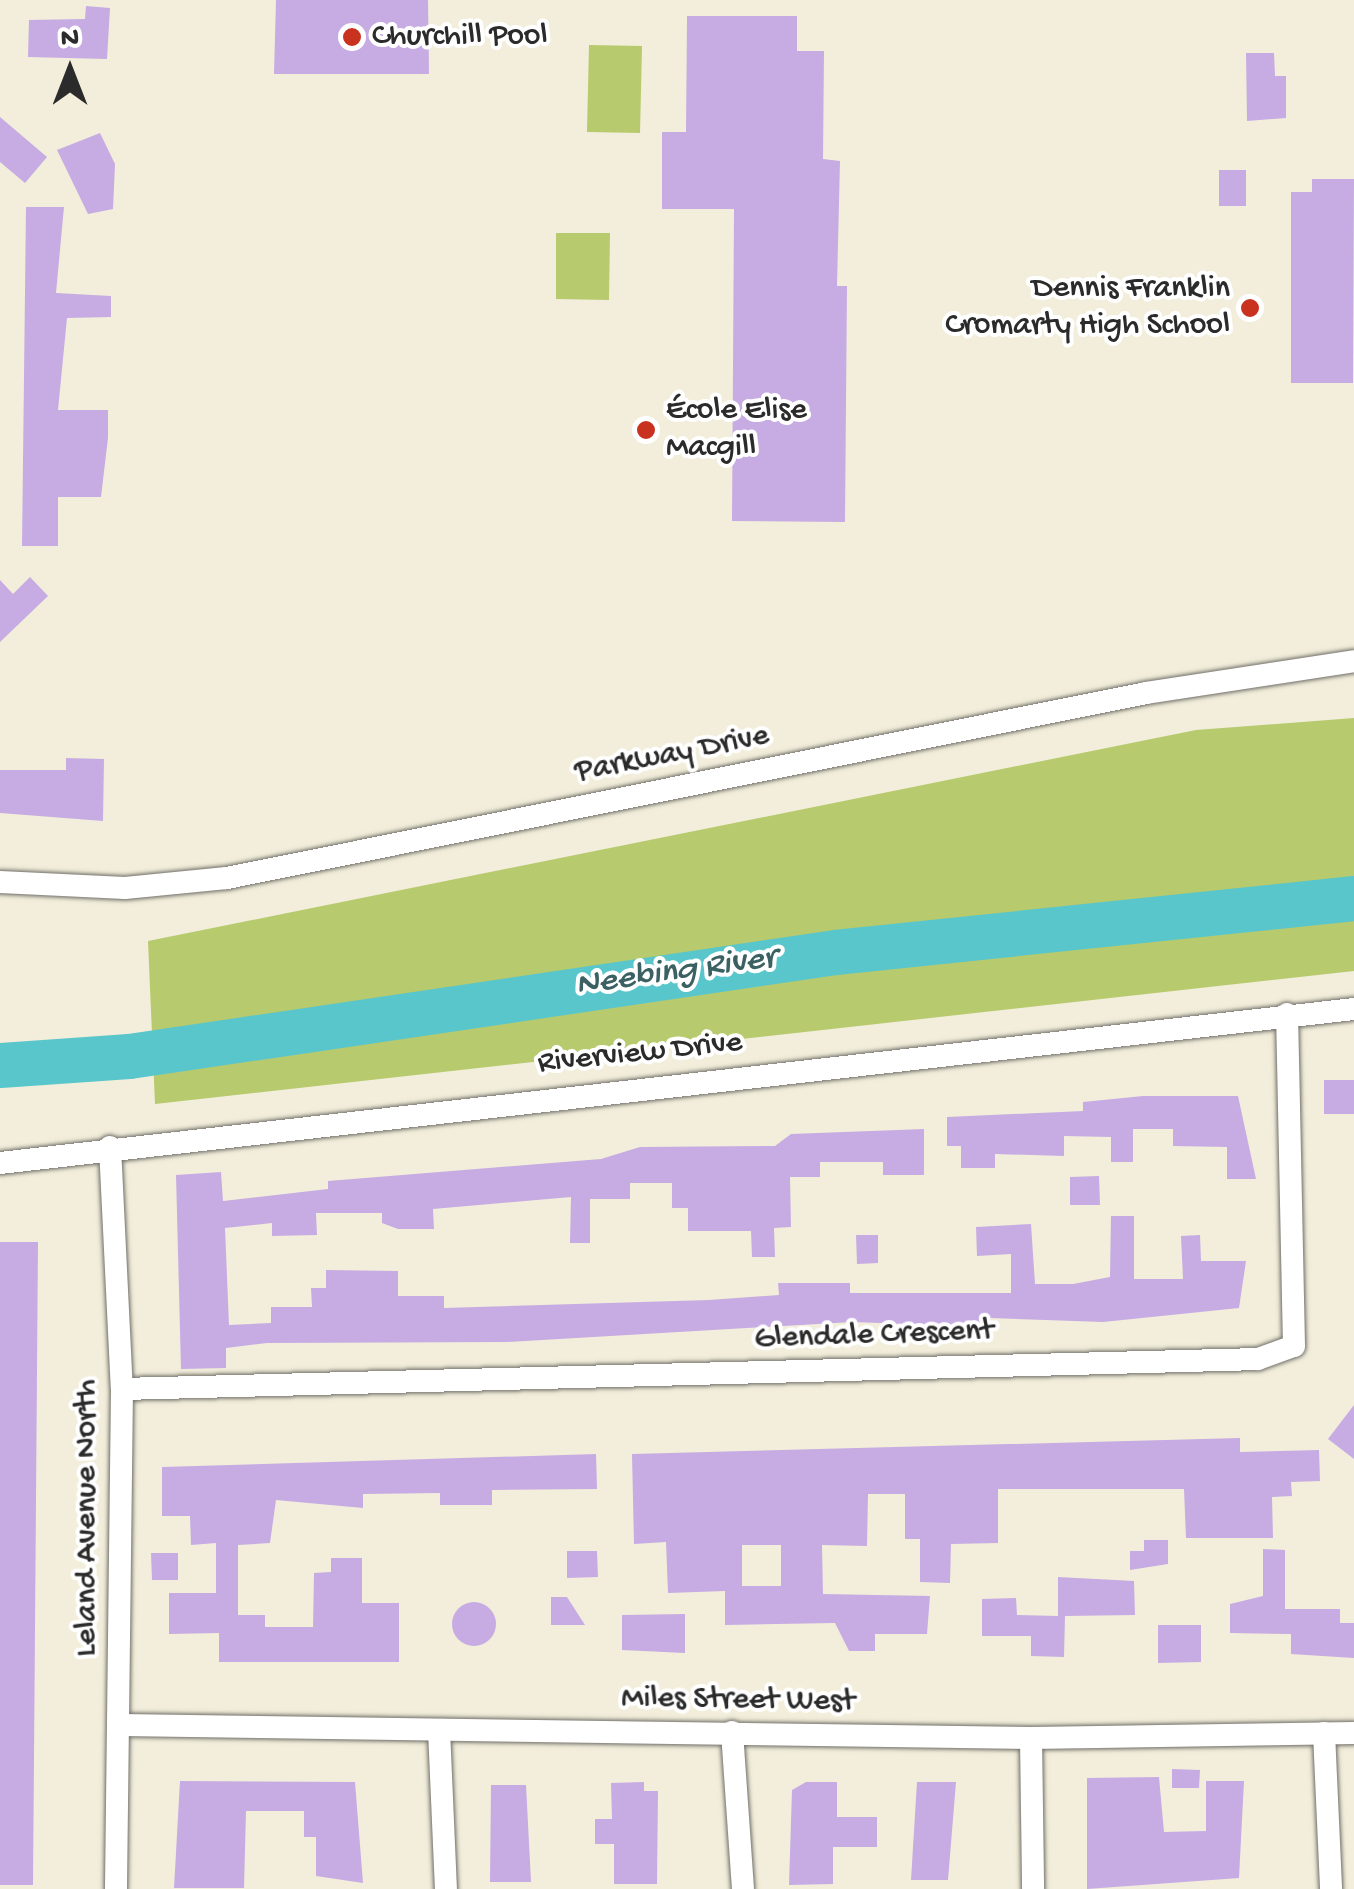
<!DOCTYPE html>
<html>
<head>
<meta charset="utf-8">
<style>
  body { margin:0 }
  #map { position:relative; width:1354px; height:1889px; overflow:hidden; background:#f2eedb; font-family:"Gochi Hand",sans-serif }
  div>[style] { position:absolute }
  .green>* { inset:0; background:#b7ca6d }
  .river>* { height:45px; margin:-22.5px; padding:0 22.5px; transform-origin:22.5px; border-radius:22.5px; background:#59c6cc }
  .building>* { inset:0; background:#c6ace3 }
  .round { border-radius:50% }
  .roads { filter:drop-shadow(0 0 2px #716f69) drop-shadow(0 0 2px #716f69) }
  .street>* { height:22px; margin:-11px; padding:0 11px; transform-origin:11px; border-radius:11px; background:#fff }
  .dots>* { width:28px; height:28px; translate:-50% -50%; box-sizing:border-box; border:5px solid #fff; border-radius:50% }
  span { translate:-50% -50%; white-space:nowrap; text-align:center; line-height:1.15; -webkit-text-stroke:8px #fff; paint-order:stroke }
  .poi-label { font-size:32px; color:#2b2b2b }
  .left { translate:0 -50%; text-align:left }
  .right { translate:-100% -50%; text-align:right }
  .street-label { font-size:32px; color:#2b2b2b }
  .water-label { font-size:35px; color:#3b6163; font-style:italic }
  .north { position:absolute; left:20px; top:20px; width:100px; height:100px; -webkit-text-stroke:8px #fff; paint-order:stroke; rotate:0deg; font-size:28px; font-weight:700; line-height:40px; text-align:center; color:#2b2b2b }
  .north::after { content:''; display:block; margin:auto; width:35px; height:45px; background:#2b2b2b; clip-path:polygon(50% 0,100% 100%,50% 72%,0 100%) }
</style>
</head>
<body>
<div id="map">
  <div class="green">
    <i style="clip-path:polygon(589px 45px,642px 46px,640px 133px,587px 132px)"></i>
    <i style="clip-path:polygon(556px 233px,610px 233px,609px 300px,556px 299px)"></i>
    <i style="clip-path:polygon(1354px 718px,1354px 971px,155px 1104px,148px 941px,1196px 730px)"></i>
  </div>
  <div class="river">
    <i style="left:0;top:1065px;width:129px;rotate:-4deg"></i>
    <i style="left:129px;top:1056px;width:714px;rotate:-8.38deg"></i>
    <i style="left:835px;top:952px;width:522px;rotate:-5.94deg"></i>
  </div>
  <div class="building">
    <i style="clip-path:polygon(276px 0,428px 0,429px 74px,274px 74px)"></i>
    <i style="clip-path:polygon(86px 6px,110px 8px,107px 59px,28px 57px,29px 20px,85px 19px)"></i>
    <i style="clip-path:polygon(687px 16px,797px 16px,797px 51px,824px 51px,823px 159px,840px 161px,837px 286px,847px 286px,845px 522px,732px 521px,734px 209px,662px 209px,662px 132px,686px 132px)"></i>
    <i style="clip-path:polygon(1246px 53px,1274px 53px,1275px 76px,1286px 76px,1286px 118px,1247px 121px)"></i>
    <i style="clip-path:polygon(0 117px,47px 157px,25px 183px,0 162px)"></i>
    <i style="clip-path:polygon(100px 133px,115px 164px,113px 209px,88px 214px,57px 150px)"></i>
    <i style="clip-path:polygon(1219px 170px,1246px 170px,1246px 206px,1219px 206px)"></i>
    <i style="clip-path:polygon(1312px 179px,1354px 179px,1353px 383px,1291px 383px,1291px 192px,1312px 192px)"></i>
    <i style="clip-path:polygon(26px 207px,64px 207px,56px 293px,111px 296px,111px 317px,67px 318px,58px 410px,108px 410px,108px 438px,101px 497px,58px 497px,58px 546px,22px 546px)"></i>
    <i style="clip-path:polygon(30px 577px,48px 596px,0 642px,0 580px,13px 594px)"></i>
    <i style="clip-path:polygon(66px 758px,104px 759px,103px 821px,0 813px,0 770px,66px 770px)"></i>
    <i style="clip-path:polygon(1324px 1080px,1354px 1080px,1354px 1114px,1324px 1114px)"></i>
    <i style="clip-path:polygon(1143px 1096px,1238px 1096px,1256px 1179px,1227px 1179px,1227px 1147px,1173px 1146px,1173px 1129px,1133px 1129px,1133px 1162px,1111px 1162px,1111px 1137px,1064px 1136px,1064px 1156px,995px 1154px,995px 1168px,961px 1168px,961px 1146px,947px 1146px,947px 1117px,1083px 1111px,1083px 1102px)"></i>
    <i style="clip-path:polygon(924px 1129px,924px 1175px,883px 1175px,883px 1162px,820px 1162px,820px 1177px,790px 1177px,791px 1227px,774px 1228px,775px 1257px,752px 1257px,751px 1231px,688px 1231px,688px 1208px,672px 1208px,672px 1183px,630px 1183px,630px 1199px,590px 1199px,590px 1243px,570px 1243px,571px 1197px,433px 1209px,434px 1229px,398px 1229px,382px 1223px,382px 1213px,316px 1213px,317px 1235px,272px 1236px,272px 1223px,225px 1228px,229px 1325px,271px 1323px,271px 1307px,312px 1307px,311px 1288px,326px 1288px,326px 1270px,398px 1271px,398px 1296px,444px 1296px,444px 1308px,709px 1300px,779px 1295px,778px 1283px,850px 1283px,850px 1293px,1011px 1293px,1011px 1254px,977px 1256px,976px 1227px,1031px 1224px,1035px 1284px,1073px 1284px,1110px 1277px,1111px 1216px,1134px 1216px,1134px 1279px,1183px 1279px,1181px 1236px,1200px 1235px,1201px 1261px,1246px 1261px,1239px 1308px,1103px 1322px,991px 1318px,991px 1327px,852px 1322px,506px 1342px,267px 1343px,226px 1348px,226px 1368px,181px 1369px,176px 1175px,221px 1172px,223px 1201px,328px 1189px,328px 1181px,601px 1159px,640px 1147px,775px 1146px,791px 1134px)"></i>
    <i style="clip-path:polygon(1099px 1176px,1100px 1205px,1070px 1205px,1070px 1177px)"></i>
    <i style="clip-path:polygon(856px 1235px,878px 1235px,878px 1263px,857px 1264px)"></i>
    <i style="clip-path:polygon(0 1242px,38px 1242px,33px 1885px,0 1885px)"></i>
    <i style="clip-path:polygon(1354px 1405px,1354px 1459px,1328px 1439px)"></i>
    <i style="clip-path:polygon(evenodd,1240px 1438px,1240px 1452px,1319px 1450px,1320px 1481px,1291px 1482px,1292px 1496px,1272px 1497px,1273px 1538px,1186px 1538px,1184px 1489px,998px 1489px,998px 1543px,951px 1544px,950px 1583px,920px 1582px,920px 1539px,905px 1539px,905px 1494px,868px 1494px,867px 1546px,822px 1545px,823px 1594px,930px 1596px,927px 1634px,875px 1634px,875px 1651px,849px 1651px,835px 1623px,725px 1625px,725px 1591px,668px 1593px,666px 1542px,634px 1544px,632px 1454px,1240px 1438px,742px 1545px,781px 1545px,781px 1586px,742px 1586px,742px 1545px)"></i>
    <i style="clip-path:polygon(596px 1454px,597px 1489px,492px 1490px,492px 1505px,440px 1505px,440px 1493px,363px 1494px,363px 1508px,276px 1500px,270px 1543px,238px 1545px,238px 1615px,265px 1615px,265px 1627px,313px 1627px,314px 1573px,331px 1572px,331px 1558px,362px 1558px,362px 1603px,399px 1603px,399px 1662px,219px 1662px,219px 1633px,169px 1634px,169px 1593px,216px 1593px,216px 1543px,191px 1545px,190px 1516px,162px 1516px,162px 1467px)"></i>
    <i style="clip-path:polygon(1144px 1540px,1168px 1540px,1168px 1564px,1130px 1570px,1130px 1551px,1144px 1551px)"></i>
    <i style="clip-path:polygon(1263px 1549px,1285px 1550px,1285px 1609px,1340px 1609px,1340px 1623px,1354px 1623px,1354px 1658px,1291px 1654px,1291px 1634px,1230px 1633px,1230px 1604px,1263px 1596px)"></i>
    <i style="clip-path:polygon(567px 1551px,597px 1551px,598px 1577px,567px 1578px)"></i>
    <i style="clip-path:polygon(151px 1553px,178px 1553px,178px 1580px,152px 1580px)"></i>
    <i style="clip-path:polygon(1058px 1577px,1134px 1581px,1135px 1615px,1065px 1616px,1064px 1657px,1031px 1656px,1031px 1636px,982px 1636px,982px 1599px,1016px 1598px,1017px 1615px,1058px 1616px)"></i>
    <i style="clip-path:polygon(551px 1597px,567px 1597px,585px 1625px,551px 1625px)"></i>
    <i class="round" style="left:452px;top:1602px;width:44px;height:44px"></i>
    <i style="clip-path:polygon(685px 1614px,685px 1653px,622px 1650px,622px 1615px)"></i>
    <i style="clip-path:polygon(1158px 1625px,1201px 1625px,1201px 1662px,1158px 1663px)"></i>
    <i style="clip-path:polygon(1172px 1769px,1200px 1770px,1199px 1788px,1172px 1788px)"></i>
    <i style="clip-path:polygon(1159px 1777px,1164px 1832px,1206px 1831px,1206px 1781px,1244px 1781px,1239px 1878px,1087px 1889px,1087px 1778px)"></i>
    <i style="clip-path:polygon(180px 1781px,355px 1782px,363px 1883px,316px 1876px,316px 1837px,304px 1837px,304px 1811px,246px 1811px,244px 1888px,174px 1888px)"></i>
    <i style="clip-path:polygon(644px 1782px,644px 1791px,658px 1791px,657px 1884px,614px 1884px,614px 1844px,595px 1844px,595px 1819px,612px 1819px,611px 1783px)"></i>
    <i style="clip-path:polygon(806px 1782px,837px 1782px,837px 1817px,877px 1817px,877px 1847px,833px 1847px,833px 1884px,789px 1885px,792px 1790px)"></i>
    <i style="clip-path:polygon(917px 1782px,956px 1782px,948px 1880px,911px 1880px)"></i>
    <i style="clip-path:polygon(491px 1785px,526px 1785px,531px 1882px,490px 1882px)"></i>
  </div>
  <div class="roads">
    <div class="street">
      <i style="left:0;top:882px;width:125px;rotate:2.7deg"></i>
      <i style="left:125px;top:888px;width:102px;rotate:-5.6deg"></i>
      <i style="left:227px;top:878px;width:937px;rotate:-11.38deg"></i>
      <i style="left:1146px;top:693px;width:210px;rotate:-8.7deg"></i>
      <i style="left:110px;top:1147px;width:242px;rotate:87.2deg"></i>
      <i style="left:122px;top:1389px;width:500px;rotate:90.69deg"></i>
      <i style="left:0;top:1163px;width:1363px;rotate:-6.49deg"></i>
      <i style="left:122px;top:1389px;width:1136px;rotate:-1.51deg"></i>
      <i style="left:1258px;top:1359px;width:38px;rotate:-20deg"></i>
      <i style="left:1294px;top:1346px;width:332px;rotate:-91.2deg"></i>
      <i style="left:121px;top:1725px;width:910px;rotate:0.82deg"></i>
      <i style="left:1031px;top:1738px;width:323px;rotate:-0.9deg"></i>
      <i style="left:439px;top:1730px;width:159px;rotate:87.5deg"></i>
      <i style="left:732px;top:1732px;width:157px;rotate:86deg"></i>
      <i style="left:1324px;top:1733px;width:156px;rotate:87.4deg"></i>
      <i style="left:1031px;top:1738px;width:151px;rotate:89.2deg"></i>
    </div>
  </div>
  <div class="dots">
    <i style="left:352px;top:37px;background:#c8321e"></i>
    <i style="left:1250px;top:308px;background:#c8321e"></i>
    <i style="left:646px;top:430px;background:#c8321e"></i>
  </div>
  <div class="poi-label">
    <span class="left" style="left:372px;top:37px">Churchill Pool</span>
    <span class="right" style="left:1230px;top:308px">Dennis Franklin<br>Cromarty High School</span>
    <span class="left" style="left:666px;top:430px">École Elise<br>Macgill</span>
  </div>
  <div class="street-label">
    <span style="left:672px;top:755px;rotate:-11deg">Parkway Drive</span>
    <span style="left:640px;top:1054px;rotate:-6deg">Riverview Drive</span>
    <span style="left:874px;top:1336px;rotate:-2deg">Glendale Crescent</span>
    <span style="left:88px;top:1518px;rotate:-90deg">Leland Avenue North</span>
    <span style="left:738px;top:1701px;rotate:1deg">Miles Street West</span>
  </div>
  <div class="water-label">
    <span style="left:676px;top:973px;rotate:-8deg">Neebing River</span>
  </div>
  <div class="north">N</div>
</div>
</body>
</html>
